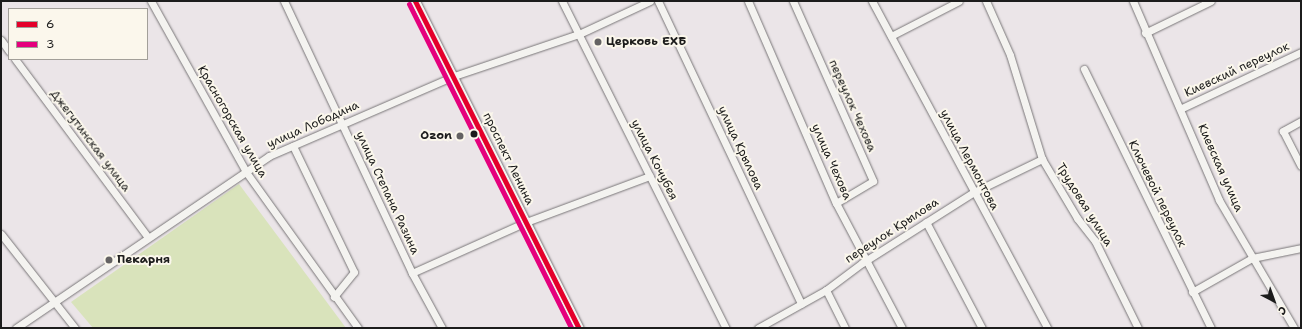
<!DOCTYPE html>
<html>
<head>
<meta charset="utf-8">
<style>
  body { margin:0 }
  #map { position:relative; width:1302px; height:329px; overflow:hidden; background:#ebe5e8; font-family:"Shantell Sans",sans-serif }
  div>[style] { position:absolute }
  .green>* { inset:0; background:#d9e3bb }
  .roads { filter:drop-shadow(0 0 1px #797678) drop-shadow(0 0 1px #797678) }
  .minor>* { height:7px; margin:-3.5px; padding:0 3.5px; transform-origin:3.5px; border-radius:3.5px; background:#f4f3f0 }
  .major>* { height:9px; margin:-4.5px; padding:0 4.5px; transform-origin:4.5px; border-radius:4.5px; background:#f4f3f0 }
  .bus-1>* { height:5px; margin:-2.5px; padding:0 2.5px; transform-origin:2.5px; border-radius:2.5px; background:#e4002b }
  .bus-2>* { height:5px; margin:-2.5px; padding:0 2.5px; transform-origin:2.5px; border-radius:2.5px; background:#e5007d }
  .dots>* { width:11px; height:11px; translate:-50% -50%; box-sizing:border-box; border:2px solid #fbf7ec; border-radius:50% }
  span { translate:-50% -50%; white-space:nowrap; text-align:center; line-height:1.15; -webkit-text-stroke:4px #fbf7ec; paint-order:stroke }
  .poi-label { font-size:12px; color:#1c1c1c; font-weight:700 }
  .left { translate:0 -50%; text-align:left }
  .right { translate:-100% -50%; text-align:right }
  .street-label { font-size:12px; color:#1c1c1c }
  .frame { position:absolute; inset:0; border:2px solid #1c1c1c; pointer-events:none }
  .legend { position:absolute; left:8px; top:8px; width:140px; height:52px; box-sizing:border-box; background:#fbf7ec; border:1px solid #a29f99; margin:0; padding:5px 7px; list-style:none; font-size:12px; color:#1c1c1c }
  .legend li { display:flex; align-items:center; gap:8px; height:20px }
  .legend b { width:20px; border:1px solid #a29f99 }
  .north { position:absolute; left:1254px; top:281px; width:40px; height:40px; -webkit-text-stroke:3px #fbf7ec; paint-order:stroke; rotate:139deg; font-size:11px; font-weight:700; line-height:16px; text-align:center; color:#1c1c1c }
  .north::after { content:''; display:block; margin:auto; width:14px; height:18px; background:#1c1c1c; clip-path:polygon(50% 0,100% 100%,50% 72%,0 100%) }
</style>
</head>
<body>
<div id="map">
  <div class="green">
    <i style="clip-path:polygon(239px 184px,346px 328px,93px 328px,71px 302px)"></i>
  </div>
  <div class="roads">
    <div class="minor">
      <i style="left:151px;top:1px;width:196px;rotate:60.9deg"></i>
      <i style="left:246px;top:172px;width:192px;rotate:54.3deg"></i>
      <i style="left:284px;top:1px;width:301px;rotate:64.8deg"></i>
      <i style="left:412px;top:273px;width:63px;rotate:61.4deg"></i>
      <i style="left:562px;top:1px;width:366px;rotate:63.4deg"></i>
      <i style="left:658px;top:1px;width:335px;rotate:64.7deg"></i>
      <i style="left:748px;top:1px;width:220px;rotate:66.5deg"></i>
      <i style="left:836px;top:203px;width:141px;rotate:62.2deg"></i>
      <i style="left:793px;top:1px;width:197px;rotate:66deg"></i>
      <i style="left:873px;top:181px;width:43px;rotate:149.3deg"></i>
      <i style="left:872px;top:1px;width:371px;rotate:61.8deg"></i>
      <i style="left:986px;top:1px;width:59px;rotate:66deg"></i>
      <i style="left:1010px;top:55px;width:109px;rotate:72.9deg"></i>
      <i style="left:1042px;top:159px;width:69px;rotate:59.3deg"></i>
      <i style="left:1077px;top:218px;width:29px;rotate:52deg"></i>
      <i style="left:1095px;top:241px;width:97px;rotate:63.7deg"></i>
      <i style="left:1133px;top:1px;width:217px;rotate:66.6deg"></i>
      <i style="left:1219px;top:200px;width:148px;rotate:59.6deg"></i>
      <i style="left:1145px;top:33px;width:73px;rotate:-25.9deg"></i>
      <i style="left:891px;top:36px;width:76px;rotate:-27.2deg"></i>
      <i style="left:1px;top:40px;width:14px;rotate:54deg"></i>
      <i style="left:15px;top:59px;width:221px;rotate:53.3deg"></i>
      <i style="left:1084px;top:69px;width:288px;rotate:63.9deg"></i>
      <i style="left:1182px;top:108px;width:132px;rotate:-25.2deg"></i>
      <i style="left:1301px;top:121px;width:21px;rotate:151deg"></i>
      <i style="left:1283px;top:131px;width:39px;rotate:63deg"></i>
      <i style="left:293px;top:146px;width:140px;rotate:64.2deg"></i>
      <i style="left:354px;top:272px;width:32px;rotate:129deg"></i>
      <i style="left:926px;top:222px;width:120px;rotate:62.2deg"></i>
      <i style="left:1px;top:234px;width:120px;rotate:51.8deg"></i>
      <i style="left:412px;top:273px;width:125px;rotate:-24.1deg"></i>
      <i style="left:526px;top:222px;width:132px;rotate:-20.4deg"></i>
      <i style="left:826px;top:290px;width:42px;rotate:63.4deg"></i>
      <i style="left:1192px;top:292px;width:69px;rotate:-29.5deg"></i>
      <i style="left:1252px;top:258px;width:50px;rotate:-11.5deg"></i>
      <i style="left:16px;top:328px;width:306px;rotate:-34.2deg"></i>
      <i style="left:269px;top:156px;width:202px;rotate:-23.4deg"></i>
      <i style="left:454px;top:76px;width:132px;rotate:-18.6deg"></i>
      <i style="left:579px;top:34px;width:78px;rotate:-24.9deg"></i>
      <i style="left:758px;top:328px;width:78px;rotate:-29.2deg"></i>
      <i style="left:826px;top:290px;width:45px;rotate:-36.9deg"></i>
      <i style="left:862px;top:263px;width:133px;rotate:-32.4deg"></i>
      <i style="left:974px;top:192px;width:76px;rotate:-25.9deg"></i>
    </div>
    <div class="major">
      <i style="left:415px;top:1px;width:366px;rotate:63.4deg"></i>
    </div>
  </div>
  <div class="bus-1">
    <i style="left:415px;top:1px;width:366px;rotate:63.4deg"></i>
  </div>
  <div class="bus-2">
    <i style="left:409px;top:4px;width:362px;rotate:63.4deg"></i>
  </div>
  <div class="dots">
    <i style="left:598px;top:42px;background:#646263"></i>
    <i style="left:474px;top:134px;background:#1c1c1c"></i>
    <i style="left:460px;top:136px;background:#646263"></i>
    <i style="left:109px;top:260px;background:#646263"></i>
  </div>
  <div class="poi-label">
    <span class="left" style="left:606px;top:42px">Церковь ЕХБ</span>
    <span class="right" style="left:452px;top:136px">Ozon</span>
    <span class="left" style="left:117px;top:260px">Пекарня</span>
  </div>
  <div class="street-label">
    <span style="left:1237px;top:70px;rotate:-25deg">Киевский переулок</span>
    <span style="left:852px;top:106px;rotate:66deg">переулок Чехова</span>
    <span style="left:232px;top:122px;rotate:60deg">Красногорская улица</span>
    <span style="left:313px;top:125px;rotate:-24deg">улица Лободина</span>
    <span style="left:90px;top:141px;rotate:53deg">Джегутинская улица</span>
    <span style="left:740px;top:148px;rotate:65deg">улица Крылова</span>
    <span style="left:508px;top:159px;rotate:64deg">проспект Ленина</span>
    <span style="left:654px;top:160px;rotate:63deg">улица Кочубея</span>
    <span style="left:969px;top:160px;rotate:62deg">улица Лермонтова</span>
    <span style="left:831px;top:162px;rotate:66deg">улица Чехова</span>
    <span style="left:1220px;top:168px;rotate:66deg">Киевская улица</span>
    <span style="left:387px;top:193px;rotate:65deg">улица Степана Разина</span>
    <span style="left:1157px;top:194px;rotate:64deg">Ключевой переулок</span>
    <span style="left:1084px;top:205px;rotate:58deg">Трудовая улица</span>
    <span style="left:892px;top:231px;rotate:-33deg">переулок Крылова</span>
  </div>
  <div class="frame"></div>
  <ul class="legend">
  <li><b style="height:5px;background:#e4002b"></b>6</li>
  <li><b style="height:5px;background:#e5007d"></b>3</li>
  </ul>
  <div class="north">С</div>
</div>
</body>
</html>
